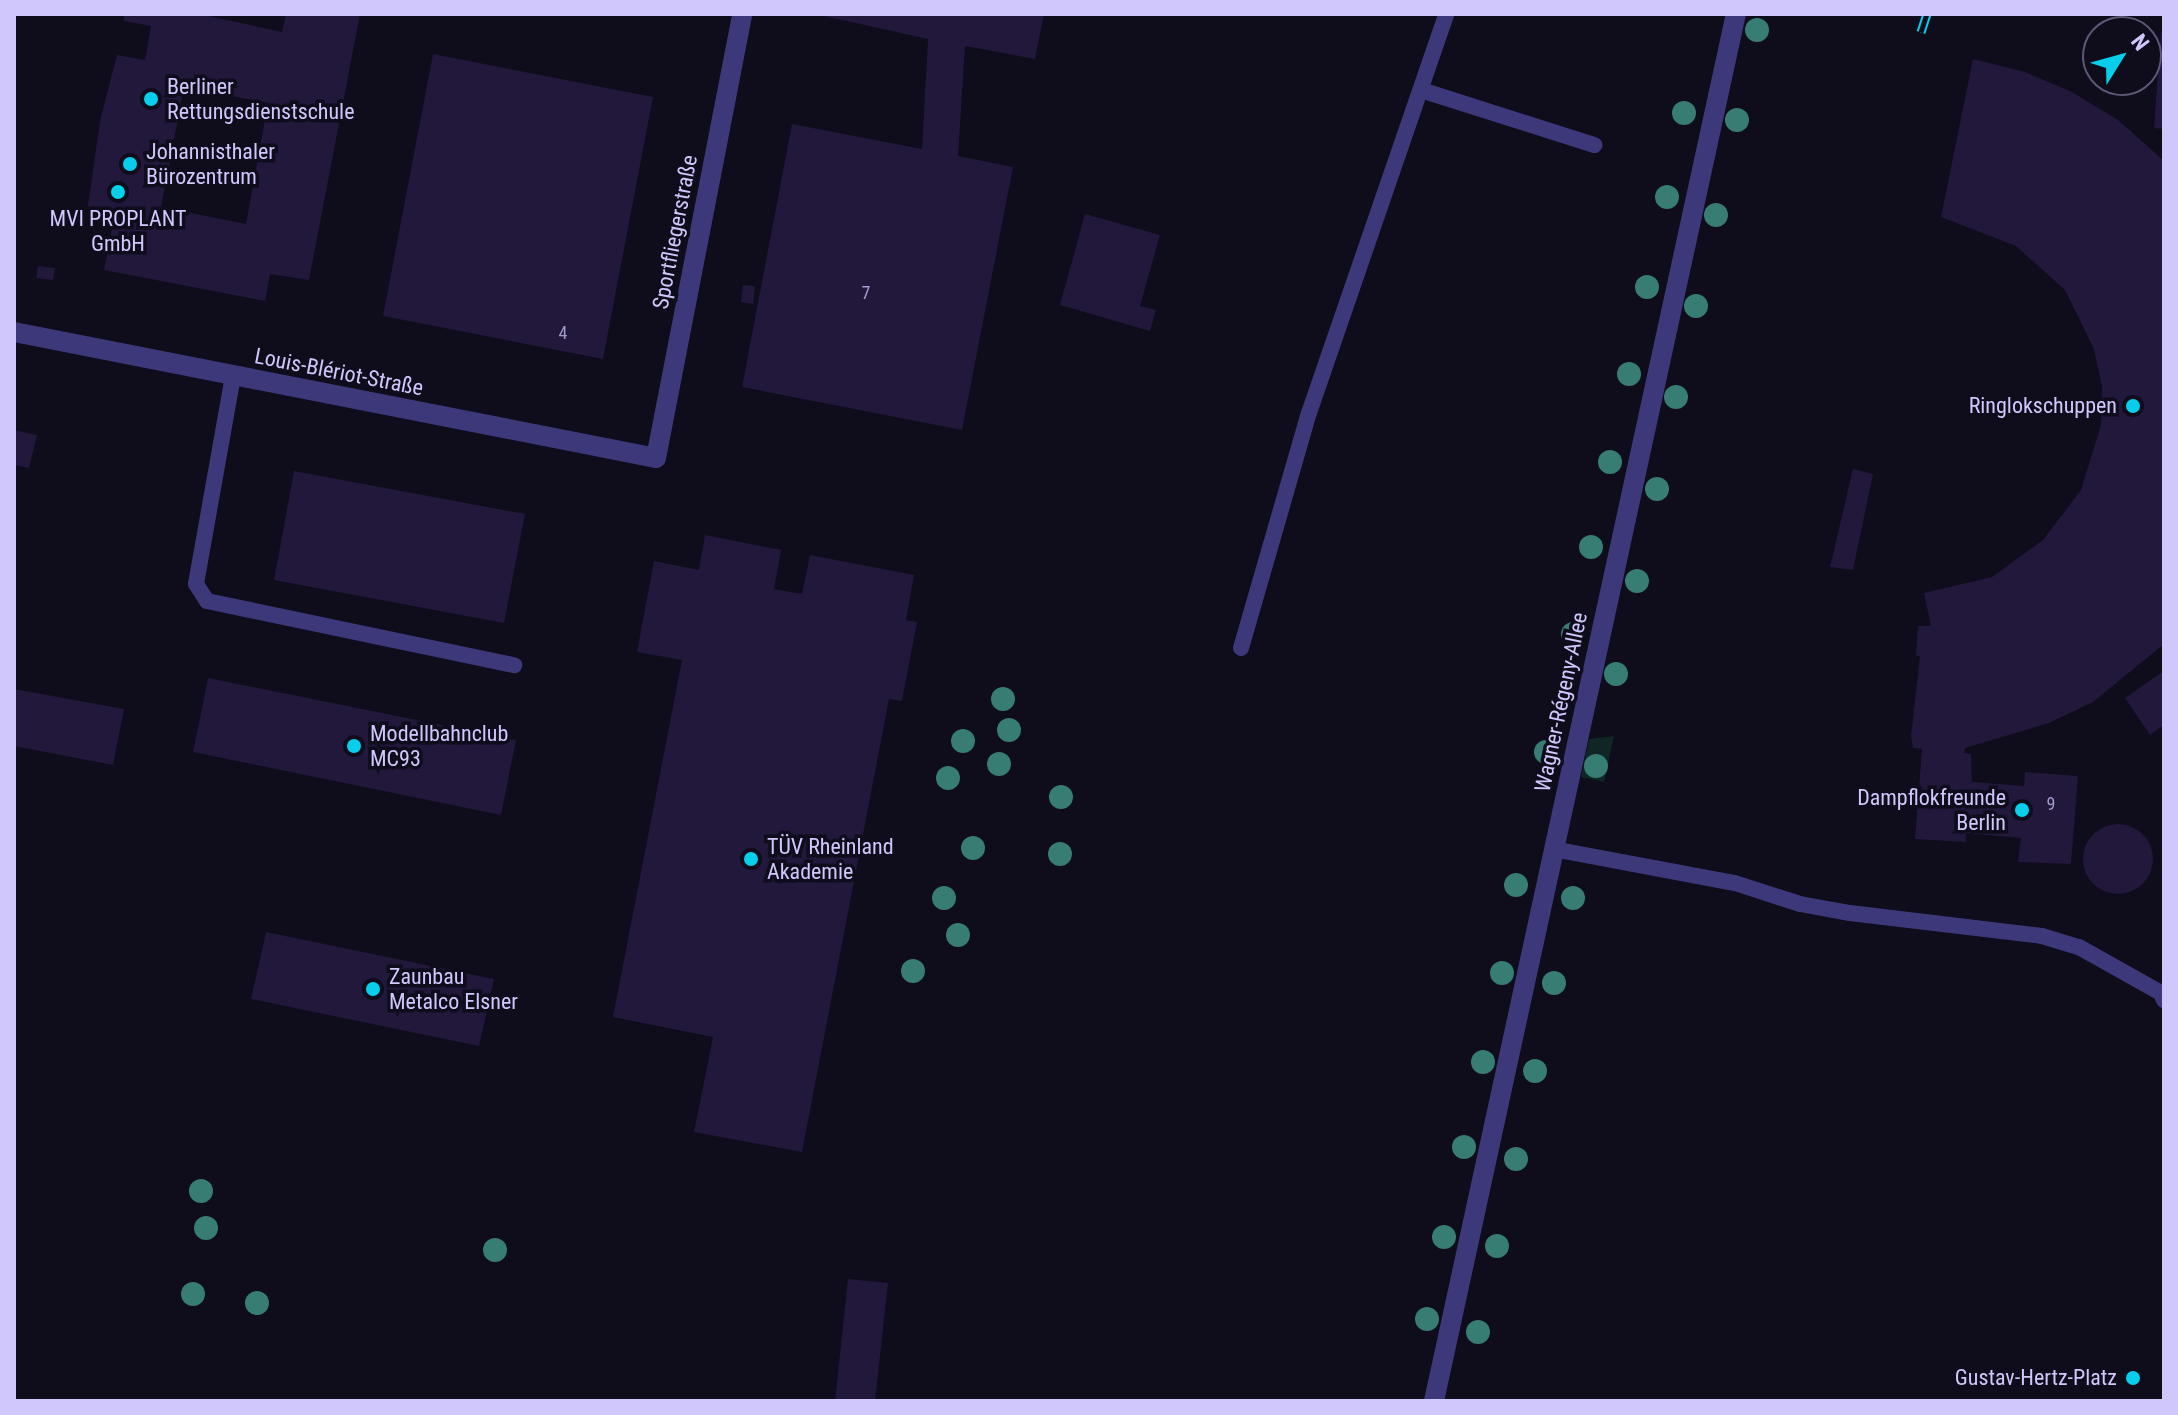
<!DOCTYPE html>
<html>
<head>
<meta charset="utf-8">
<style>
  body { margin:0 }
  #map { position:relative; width:2178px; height:1415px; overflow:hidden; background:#0f0c1c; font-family:"Roboto Condensed",sans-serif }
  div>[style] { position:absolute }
  .green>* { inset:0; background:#0f2625 }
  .building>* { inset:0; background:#21183c }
  .round { border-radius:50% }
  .lane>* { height:16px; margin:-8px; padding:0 8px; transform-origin:8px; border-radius:8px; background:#3c387a }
  .street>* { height:20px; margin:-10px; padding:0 10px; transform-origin:10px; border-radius:10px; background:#3c387a }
  .rail>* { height:9px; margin-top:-4.5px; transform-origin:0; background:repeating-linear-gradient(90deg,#0f0c1c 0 18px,#07cfeb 0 36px); box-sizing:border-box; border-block:2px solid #07cfeb }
  .trees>* { width:24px; height:24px; margin:-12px; border-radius:50%; background:#377d74 }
  .dots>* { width:22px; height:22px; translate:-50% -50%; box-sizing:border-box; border:4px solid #0f0c1c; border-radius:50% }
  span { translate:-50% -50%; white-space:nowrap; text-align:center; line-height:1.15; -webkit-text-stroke:7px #0f0c1c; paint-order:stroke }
  .number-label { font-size:18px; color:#a49ccd }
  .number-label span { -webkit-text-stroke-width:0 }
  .poi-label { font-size:22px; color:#d0c8fd }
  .left { translate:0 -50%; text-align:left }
  .right { translate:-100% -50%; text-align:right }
  .street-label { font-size:22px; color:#d0c8fd }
  .frame { position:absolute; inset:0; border:16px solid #d0c8fd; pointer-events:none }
  .north { position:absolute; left:2082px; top:16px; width:80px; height:80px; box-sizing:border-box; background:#0f0c1c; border:2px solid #5c5776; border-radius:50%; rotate:53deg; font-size:22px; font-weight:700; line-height:32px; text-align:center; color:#d0c8fd }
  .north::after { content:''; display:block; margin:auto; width:28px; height:36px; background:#07cfeb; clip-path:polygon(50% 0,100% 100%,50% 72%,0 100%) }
</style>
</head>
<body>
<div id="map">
  <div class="green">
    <i style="clip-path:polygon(1614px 736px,1604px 782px,1581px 777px,1589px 739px)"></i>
  </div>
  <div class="building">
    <i style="clip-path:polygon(evenodd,124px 14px,199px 14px,282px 32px,286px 14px,360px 14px,309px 280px,270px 274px,265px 301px,104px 270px,114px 218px,87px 212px,100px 121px,117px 55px,145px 60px,151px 26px,124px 21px,124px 14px,184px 87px,268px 103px,246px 224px,161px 207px,184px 87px)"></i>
    <i style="clip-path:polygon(815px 14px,1044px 14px,1035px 59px,965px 46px,958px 156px,1013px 167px,962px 430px,742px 387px,792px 124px,922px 149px,928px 39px)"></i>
    <i style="clip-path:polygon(2161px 31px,2164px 32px,2164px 129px,2154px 128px)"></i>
    <i style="clip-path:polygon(433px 54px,653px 97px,603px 359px,383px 316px)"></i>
    <i style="clip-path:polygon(1973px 59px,2025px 72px,2072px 92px,2118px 120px,2164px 161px,2164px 644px,2093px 702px,2049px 723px,1965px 748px,1964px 753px,1971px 754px,1972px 782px,2024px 786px,2025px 772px,2078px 776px,2071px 864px,2018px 862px,2021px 838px,1966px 833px,1966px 842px,1915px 839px,1922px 749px,1913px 748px,1911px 736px,1920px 656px,1916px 656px,1918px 626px,1931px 626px,1924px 593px,1992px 577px,2043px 540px,2081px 490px,2101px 425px,2102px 387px,2094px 349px,2065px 290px,2016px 246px,1941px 217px)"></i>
    <i style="clip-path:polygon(1085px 214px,1160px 235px,1140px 306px,1156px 310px,1150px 331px,1060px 305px)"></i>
    <i style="clip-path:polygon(38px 266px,55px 268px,53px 280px,36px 278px)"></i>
    <i style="clip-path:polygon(743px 285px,755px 286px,753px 304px,741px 302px)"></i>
    <i style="clip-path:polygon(14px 430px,37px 435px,29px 468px,14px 465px)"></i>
    <i style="clip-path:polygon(1853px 469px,1873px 474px,1853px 570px,1830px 567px)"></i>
    <i style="clip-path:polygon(294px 471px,525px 514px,504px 623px,274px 580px)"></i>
    <i style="clip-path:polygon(705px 535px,781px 550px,774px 589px,802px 594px,810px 555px,914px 575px,906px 620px,917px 622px,902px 701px,889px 699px,802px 1152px,694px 1132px,713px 1037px,613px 1017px,682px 660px,637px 652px,654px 561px,699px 570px)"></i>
    <i style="clip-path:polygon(2164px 671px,2164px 725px,2150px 735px,2125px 698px)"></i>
    <i style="clip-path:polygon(208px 678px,516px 740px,501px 815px,193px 752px)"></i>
    <i style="clip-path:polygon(14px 689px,124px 709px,113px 765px,14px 746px)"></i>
    <i class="round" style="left:2083px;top:824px;width:70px;height:70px"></i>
    <i style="clip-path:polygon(266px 932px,494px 979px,479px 1046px,251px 999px)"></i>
    <i style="clip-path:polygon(848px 1279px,888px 1283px,875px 1401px,835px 1401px)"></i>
  </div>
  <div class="lane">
    <i style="left:1421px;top:90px;width:182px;rotate:17.6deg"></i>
    <i style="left:233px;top:376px;width:211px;rotate:100.1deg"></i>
    <i style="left:196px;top:584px;width:20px;rotate:57deg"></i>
    <i style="left:207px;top:601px;width:314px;rotate:11.8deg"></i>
    <i style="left:1241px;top:648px;width:245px;rotate:-73.9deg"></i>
    <i style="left:1309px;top:413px;width:422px;rotate:-71deg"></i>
    <i style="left:1553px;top:849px;width:185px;rotate:10.6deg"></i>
    <i style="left:1735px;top:883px;width:68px;rotate:17.9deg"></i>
    <i style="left:1800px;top:904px;width:51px;rotate:10.2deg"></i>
    <i style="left:1850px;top:913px;width:193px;rotate:6.8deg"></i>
    <i style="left:2042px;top:936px;width:39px;rotate:17deg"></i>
    <i style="left:2079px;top:947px;width:94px;rotate:29.3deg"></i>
    <i style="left:2161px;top:993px;width:8px;rotate:67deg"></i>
  </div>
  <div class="street">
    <i style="left:14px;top:332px;width:654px;rotate:11.1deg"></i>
    <i style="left:656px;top:458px;width:452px;rotate:-79deg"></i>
    <i style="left:1434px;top:1401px;width:1419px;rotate:-77.72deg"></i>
  </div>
  <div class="rail">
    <i style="left:1921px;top:32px;width:19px;rotate:-72deg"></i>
  </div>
  <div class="trees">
    <i style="left:1757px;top:30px"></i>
    <i style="left:1684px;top:113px"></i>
    <i style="left:1737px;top:120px"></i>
    <i style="left:1667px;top:197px"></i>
    <i style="left:1716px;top:215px"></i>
    <i style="left:1647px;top:287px"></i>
    <i style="left:1696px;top:306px"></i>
    <i style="left:1629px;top:374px"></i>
    <i style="left:1676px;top:397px"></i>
    <i style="left:1610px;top:462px"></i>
    <i style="left:1657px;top:489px"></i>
    <i style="left:1591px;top:547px"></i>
    <i style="left:1637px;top:581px"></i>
    <i style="left:1573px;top:634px"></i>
    <i style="left:1616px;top:674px"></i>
    <i style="left:1003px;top:699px"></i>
    <i style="left:1009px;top:730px"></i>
    <i style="left:963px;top:741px"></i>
    <i style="left:1546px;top:752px"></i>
    <i style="left:999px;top:764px"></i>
    <i style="left:1596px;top:766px"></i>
    <i style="left:948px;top:778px"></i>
    <i style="left:1061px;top:797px"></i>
    <i style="left:973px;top:848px"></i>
    <i style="left:1060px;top:854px"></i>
    <i style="left:1516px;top:885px"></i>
    <i style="left:944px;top:898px"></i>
    <i style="left:1573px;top:898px"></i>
    <i style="left:958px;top:935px"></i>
    <i style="left:913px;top:971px"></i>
    <i style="left:1502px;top:973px"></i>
    <i style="left:1554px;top:983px"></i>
    <i style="left:1483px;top:1062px"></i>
    <i style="left:1535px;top:1071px"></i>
    <i style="left:1464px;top:1147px"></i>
    <i style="left:1516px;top:1159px"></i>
    <i style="left:201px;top:1191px"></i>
    <i style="left:206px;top:1228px"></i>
    <i style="left:1444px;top:1237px"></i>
    <i style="left:1497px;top:1246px"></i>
    <i style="left:495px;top:1250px"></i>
    <i style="left:193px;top:1294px"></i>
    <i style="left:257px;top:1303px"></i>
    <i style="left:1427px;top:1319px"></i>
    <i style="left:1478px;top:1332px"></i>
  </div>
  <div class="dots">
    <i style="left:151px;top:99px;background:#07cfeb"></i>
    <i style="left:130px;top:164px;background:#07cfeb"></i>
    <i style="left:118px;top:192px;background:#07cfeb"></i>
    <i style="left:2133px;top:406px;background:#07cfeb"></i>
    <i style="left:354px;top:746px;background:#07cfeb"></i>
    <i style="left:2022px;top:810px;background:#07cfeb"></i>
    <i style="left:751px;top:859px;background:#07cfeb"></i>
    <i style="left:373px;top:989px;background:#07cfeb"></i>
    <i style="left:2133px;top:1378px;background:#07cfeb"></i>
  </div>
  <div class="number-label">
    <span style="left:866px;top:293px">7</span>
    <span style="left:563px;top:333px">4</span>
    <span style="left:2051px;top:804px">9</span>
  </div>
  <div class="poi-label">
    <span class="left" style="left:167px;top:99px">Berliner<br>Rettungsdienstschule</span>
    <span class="left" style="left:146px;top:164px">Johannisthaler<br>Bürozentrum</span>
    <span style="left:118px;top:231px">MVI PROPLANT<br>GmbH</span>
    <span class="right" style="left:2117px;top:406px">Ringlokschuppen</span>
    <span class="left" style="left:370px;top:746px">Modellbahnclub<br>MC93</span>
    <span class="right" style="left:2006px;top:810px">Dampflokfreunde<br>Berlin</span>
    <span class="left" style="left:767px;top:859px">TÜV Rheinland<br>Akademie</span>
    <span class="left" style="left:389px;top:989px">Zaunbau<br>Metalco Elsner</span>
    <span class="right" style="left:2117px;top:1378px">Gustav-Hertz-Platz</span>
  </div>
  <div class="street-label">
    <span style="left:675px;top:232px;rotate:-79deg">Sportfliegerstraße</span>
    <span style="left:339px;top:372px;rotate:11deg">Louis-Blériot-Straße</span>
    <span style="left:1561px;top:702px;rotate:-78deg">Wagner-Régeny-Allee</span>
  </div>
  <div class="frame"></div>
  <div class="north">N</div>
</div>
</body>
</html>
